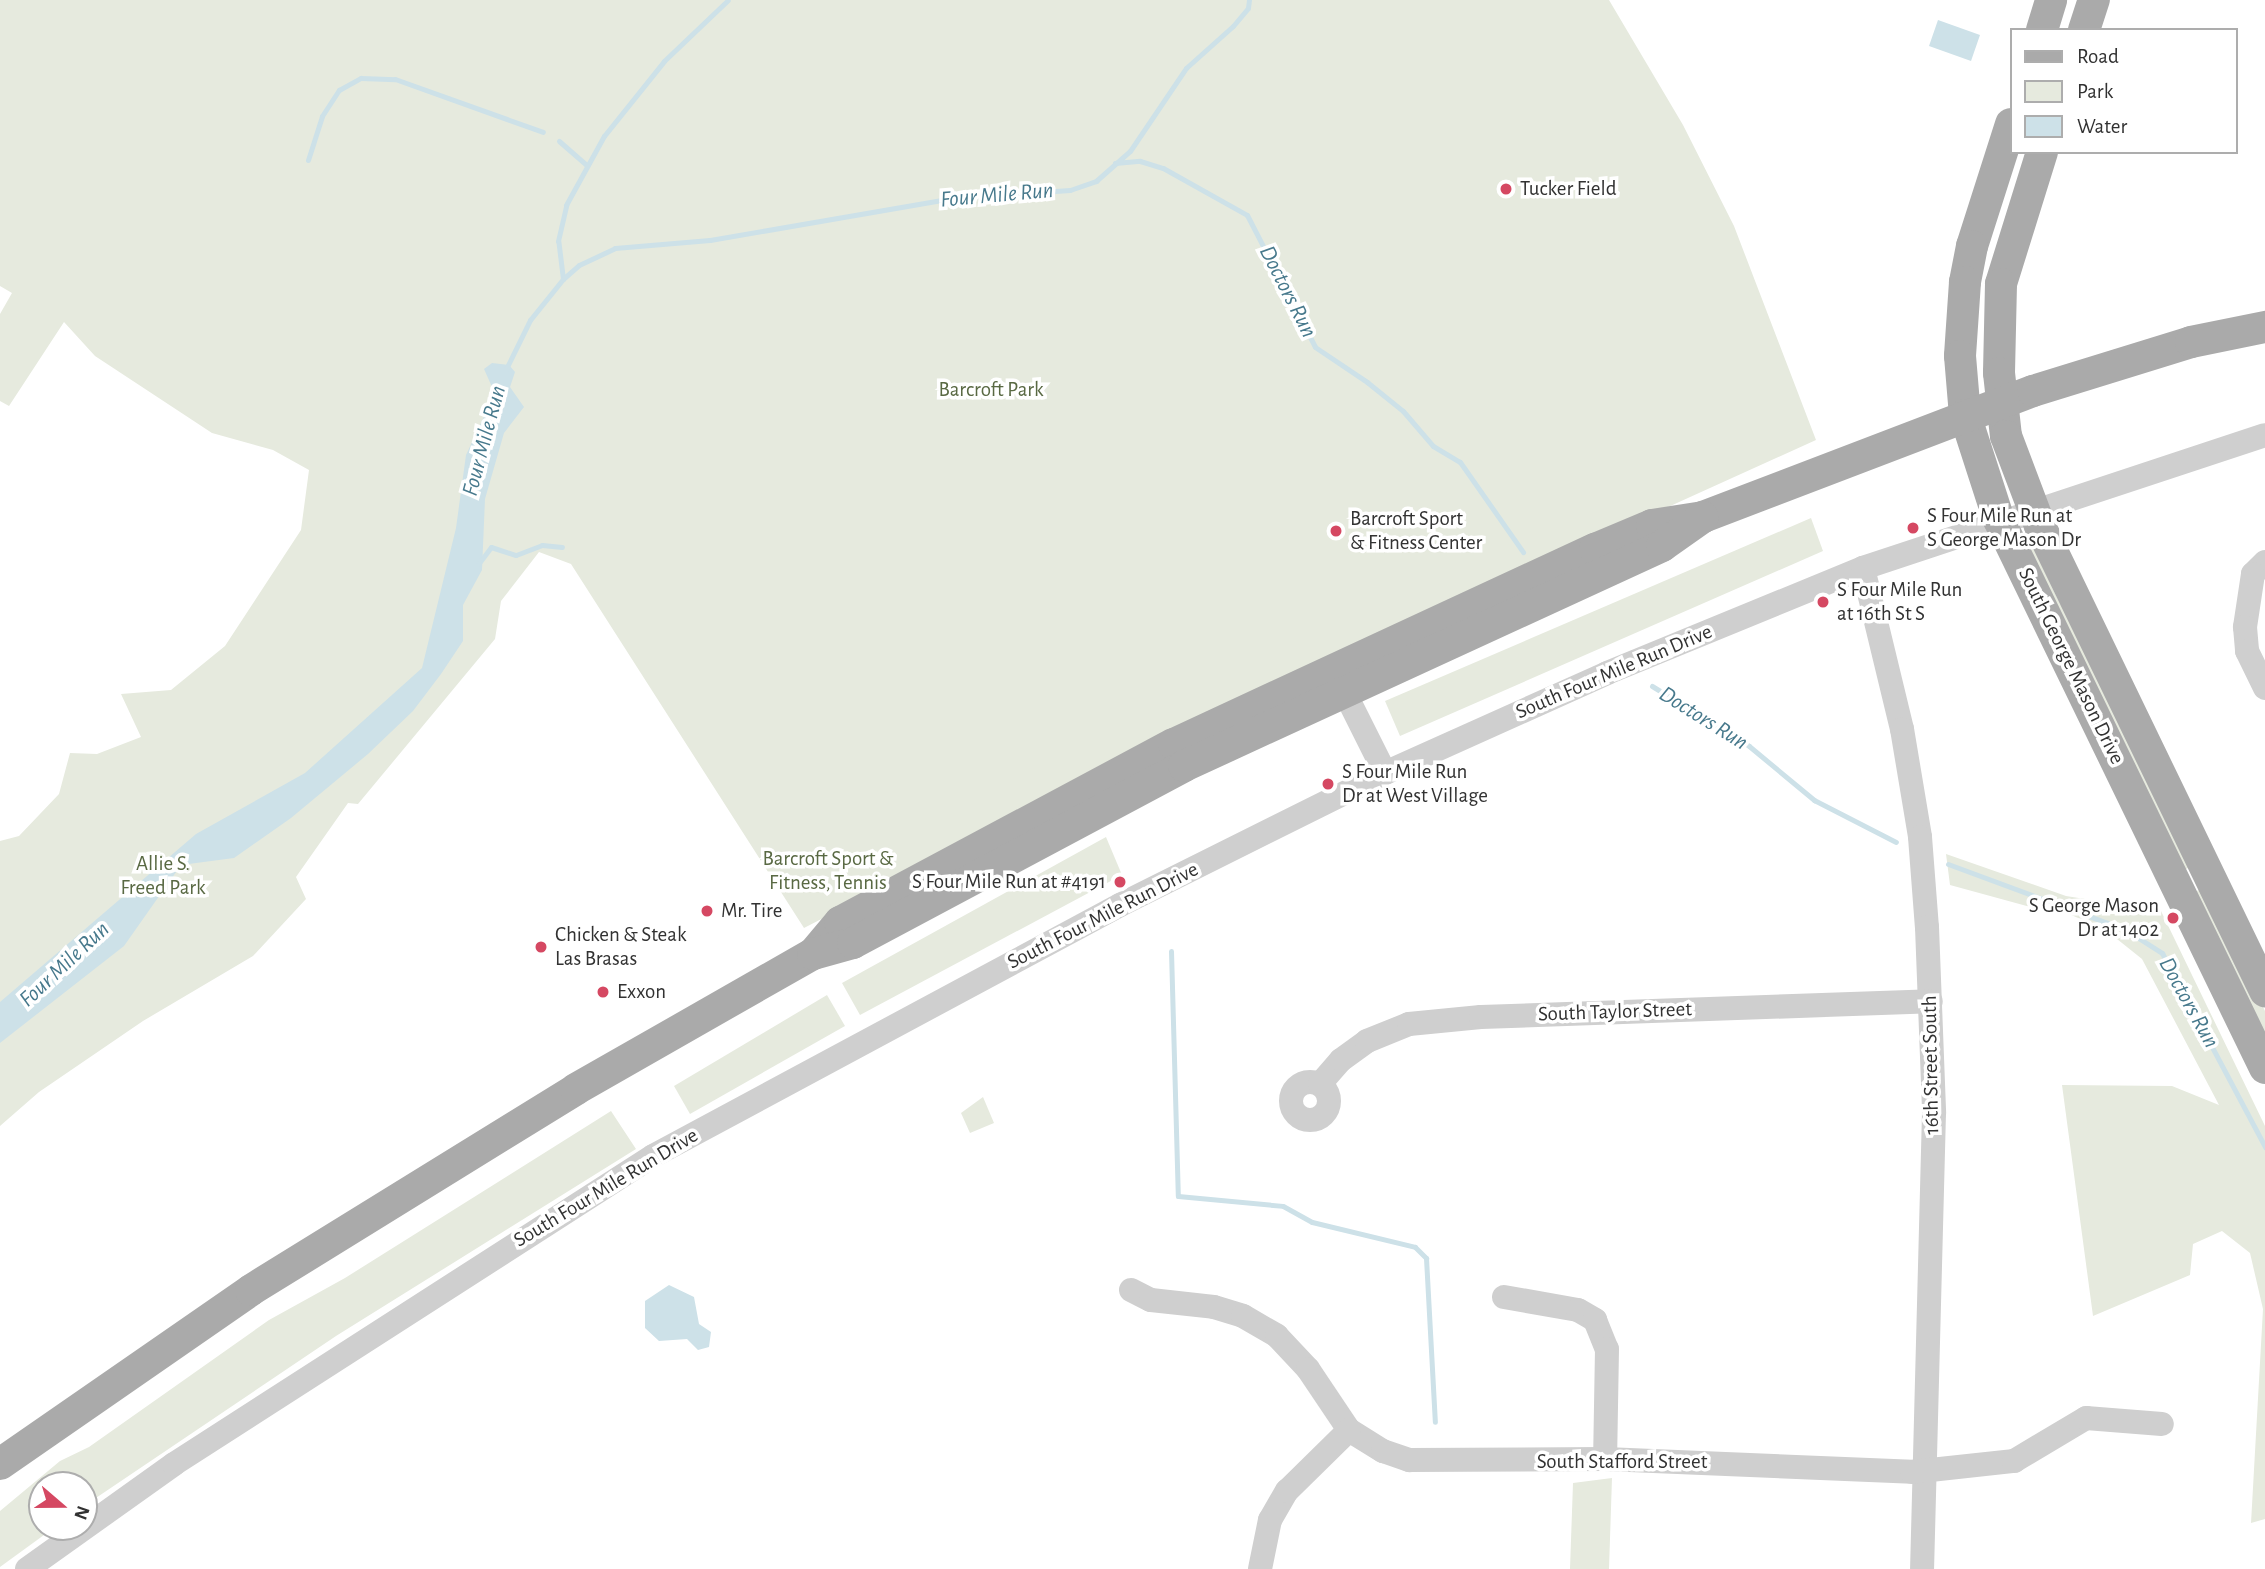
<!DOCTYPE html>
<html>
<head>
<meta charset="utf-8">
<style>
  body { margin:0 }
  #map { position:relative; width:2265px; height:1569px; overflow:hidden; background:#fff; font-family:"Alegreya Sans",sans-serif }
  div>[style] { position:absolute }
  .green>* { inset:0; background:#e6eade }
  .water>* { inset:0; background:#cde1e8 }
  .stream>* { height:5px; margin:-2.5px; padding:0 2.5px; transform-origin:2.5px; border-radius:2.5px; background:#cde1e8 }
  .minor>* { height:24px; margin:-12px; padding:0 12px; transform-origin:12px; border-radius:12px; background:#cfcfcf }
  .minor>.ring { margin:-12px; padding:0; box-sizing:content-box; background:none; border:24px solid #cfcfcf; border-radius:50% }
  .major>* { height:32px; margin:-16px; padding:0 16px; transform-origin:16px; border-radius:16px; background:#aaa }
  .dots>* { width:19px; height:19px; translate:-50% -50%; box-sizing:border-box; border:4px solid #fff; border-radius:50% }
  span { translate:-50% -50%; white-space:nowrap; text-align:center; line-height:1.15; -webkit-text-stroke:7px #fff; paint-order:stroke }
  .poi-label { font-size:21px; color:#323232 }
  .left { translate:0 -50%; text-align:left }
  .right { translate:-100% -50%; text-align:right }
  .park-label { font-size:21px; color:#596943 }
  .street-label { font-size:21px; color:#323232 }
  .water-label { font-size:23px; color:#47798c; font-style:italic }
  .legend { position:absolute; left:2010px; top:28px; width:228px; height:126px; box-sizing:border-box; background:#fff; border:2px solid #adadad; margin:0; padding:9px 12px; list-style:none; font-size:21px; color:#323232 }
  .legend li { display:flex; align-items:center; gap:14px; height:35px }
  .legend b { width:35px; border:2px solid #adadad }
  .north { position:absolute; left:28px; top:1471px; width:70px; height:70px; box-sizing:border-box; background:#fff; border:2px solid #adadad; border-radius:50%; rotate:110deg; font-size:19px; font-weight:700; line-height:28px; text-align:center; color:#323232 }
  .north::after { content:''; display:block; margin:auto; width:24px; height:32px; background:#d54862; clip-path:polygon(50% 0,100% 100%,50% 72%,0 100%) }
</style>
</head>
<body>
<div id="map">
  <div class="green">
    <i style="clip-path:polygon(0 0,1609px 0,1683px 125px,1734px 226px,1816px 440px,1273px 686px,804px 928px,571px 564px,539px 552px,501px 601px,495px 639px,358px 804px,348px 803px,296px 877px,306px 899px,253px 956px,143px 1021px,39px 1092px,0 1126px,0 841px,19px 836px,59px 794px,70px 753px,97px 754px,141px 737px,121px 694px,171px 690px,225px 646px,301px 530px,309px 470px,273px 450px,212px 433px,95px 356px,64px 322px,9px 406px,0 401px,0 314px,12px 293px,0 286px)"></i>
    <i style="clip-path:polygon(1811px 518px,1823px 551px,1400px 736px,1385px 701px)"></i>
    <i style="clip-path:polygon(2029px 538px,2060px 604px,2082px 628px,2195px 864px,2181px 872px,2022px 540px)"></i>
    <i style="clip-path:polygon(1106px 837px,1122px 875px,860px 1015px,842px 983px)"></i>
    <i style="clip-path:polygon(1946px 854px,2066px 896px,2161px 911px,2265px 1126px,2265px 1519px,2251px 1523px,2263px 1309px,2250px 1253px,2222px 1231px,2193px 1244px,2190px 1275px,2093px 1316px,2062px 1085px,2172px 1086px,2219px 1105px,2142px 959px,2107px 931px,2067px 913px,2052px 913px,1950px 885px)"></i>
    <i style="clip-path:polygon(2205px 888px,2265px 1011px,2265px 1048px,2191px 893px)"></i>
    <i style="clip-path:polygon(827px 995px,845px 1026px,690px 1114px,674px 1086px)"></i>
    <i style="clip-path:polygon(983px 1097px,994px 1123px,970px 1133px,961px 1113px)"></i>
    <i style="clip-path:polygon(611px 1111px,636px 1149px,336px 1336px,84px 1506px,84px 1485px,42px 1485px,42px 1527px,55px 1527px,0 1567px,0 1511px,60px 1461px,89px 1447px,269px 1320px,345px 1278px)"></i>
    <i style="clip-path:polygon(1612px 1478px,1609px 1569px,1570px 1569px,1573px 1483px)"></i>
  </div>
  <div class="water">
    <i style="clip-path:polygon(1938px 20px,1980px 35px,1971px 61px,1929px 46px)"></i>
    <i style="clip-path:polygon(492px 363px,509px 365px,515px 372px,510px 387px,524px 407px,504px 433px,485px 499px,482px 570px,463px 605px,463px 641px,441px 674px,413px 711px,368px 754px,291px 818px,234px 858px,181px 865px,124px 946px,0 1043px,0 1002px,196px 834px,305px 773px,422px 668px,456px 528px,466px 455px,488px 408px,492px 387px,484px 369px)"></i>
    <i style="clip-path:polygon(669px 1285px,694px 1297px,699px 1324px,711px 1332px,709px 1347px,698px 1350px,687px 1339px,659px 1341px,645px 1328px,645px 1301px)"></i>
  </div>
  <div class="stream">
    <i style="left:559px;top:141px;width:37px;rotate:41deg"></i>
    <i style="left:308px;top:160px;width:46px;rotate:-72.3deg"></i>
    <i style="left:322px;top:116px;width:31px;rotate:-57deg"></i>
    <i style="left:339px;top:90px;width:25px;rotate:-29deg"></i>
    <i style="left:361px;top:78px;width:34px;rotate:2deg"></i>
    <i style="left:395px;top:79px;width:157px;rotate:19.7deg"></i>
    <i style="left:1115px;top:163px;width:25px;rotate:-5deg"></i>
    <i style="left:1140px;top:161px;width:24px;rotate:17deg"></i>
    <i style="left:1163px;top:168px;width:96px;rotate:29.2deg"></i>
    <i style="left:1247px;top:215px;width:148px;rotate:62.7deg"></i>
    <i style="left:1315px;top:347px;width:63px;rotate:33.9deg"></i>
    <i style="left:1367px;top:382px;width:46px;rotate:38.9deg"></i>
    <i style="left:1403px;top:411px;width:46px;rotate:49.4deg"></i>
    <i style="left:1433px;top:446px;width:31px;rotate:31deg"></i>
    <i style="left:1460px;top:462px;width:110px;rotate:55deg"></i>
    <i style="left:563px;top:279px;width:38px;rotate:-97deg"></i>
    <i style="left:558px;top:241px;width:37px;rotate:-77deg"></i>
    <i style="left:566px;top:205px;width:79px;rotate:-61.2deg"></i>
    <i style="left:604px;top:136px;width:96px;rotate:-51.3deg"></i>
    <i style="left:664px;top:61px;width:88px;rotate:-43.6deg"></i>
    <i style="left:506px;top:369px;width:55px;rotate:-63.9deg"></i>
    <i style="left:530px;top:320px;width:53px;rotate:-51.2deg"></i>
    <i style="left:563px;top:279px;width:21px;rotate:-41deg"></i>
    <i style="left:579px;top:265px;width:40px;rotate:-25deg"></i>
    <i style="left:615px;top:248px;width:95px;rotate:-4.8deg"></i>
    <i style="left:710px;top:240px;width:247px;rotate:-9.8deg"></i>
    <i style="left:953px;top:198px;width:117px;rotate:-3.9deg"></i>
    <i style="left:1070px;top:190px;width:28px;rotate:-19deg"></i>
    <i style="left:1096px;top:181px;width:45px;rotate:-41.4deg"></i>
    <i style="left:1130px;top:151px;width:100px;rotate:-56deg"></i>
    <i style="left:1186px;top:68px;width:63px;rotate:-41.8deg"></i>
    <i style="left:1233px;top:26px;width:23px;rotate:-50deg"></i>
    <i style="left:1248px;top:8px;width:8px;rotate:-83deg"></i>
    <i style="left:479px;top:563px;width:20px;rotate:-53deg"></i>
    <i style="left:491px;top:547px;width:26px;rotate:18deg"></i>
    <i style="left:516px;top:555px;width:28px;rotate:-21deg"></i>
    <i style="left:542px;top:545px;width:20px;rotate:6deg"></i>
    <i style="left:1652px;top:686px;width:114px;rotate:31.7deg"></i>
    <i style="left:1749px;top:746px;width:85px;rotate:39.7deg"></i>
    <i style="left:1814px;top:800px;width:92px;rotate:27.1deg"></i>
    <i style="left:1948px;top:864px;width:190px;rotate:20.3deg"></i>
    <i style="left:2126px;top:930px;width:43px;rotate:32.6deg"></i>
    <i style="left:2162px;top:953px;width:220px;rotate:62deg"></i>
    <i style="left:1171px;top:951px;width:245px;rotate:88.4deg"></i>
    <i style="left:1178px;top:1196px;width:105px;rotate:5.4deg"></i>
    <i style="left:1283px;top:1206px;width:33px;rotate:29deg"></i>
    <i style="left:1312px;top:1222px;width:106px;rotate:13.6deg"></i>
    <i style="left:1415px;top:1247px;width:16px;rotate:45deg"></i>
    <i style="left:1426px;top:1258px;width:164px;rotate:86.9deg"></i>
  </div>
  <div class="minor">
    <i style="left:2265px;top:562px;width:17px;rotate:135deg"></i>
    <i style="left:2253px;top:574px;width:54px;rotate:98.6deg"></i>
    <i style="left:2245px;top:627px;width:24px;rotate:85deg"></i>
    <i style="left:2247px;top:651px;width:41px;rotate:64.1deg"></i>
    <i style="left:1863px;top:568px;width:166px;rotate:76.4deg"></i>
    <i style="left:1902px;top:729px;width:109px;rotate:80.5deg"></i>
    <i style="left:1920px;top:837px;width:90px;rotate:85.6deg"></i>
    <i style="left:1927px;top:927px;width:186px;rotate:87.8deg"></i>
    <i style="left:1934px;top:1113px;width:456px;rotate:91.5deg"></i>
    <i style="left:1337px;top:677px;width:107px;rotate:63.4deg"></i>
    <i class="ring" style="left:1291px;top:1082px;width:14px;height:14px"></i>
    <i style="left:1320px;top:1084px;width:32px;rotate:-49deg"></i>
    <i style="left:1341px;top:1060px;width:32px;rotate:-36deg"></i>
    <i style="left:1367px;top:1041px;width:45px;rotate:-22deg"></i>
    <i style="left:1409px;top:1024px;width:72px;rotate:-5.6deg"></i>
    <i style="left:1481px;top:1017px;width:450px;rotate:-2deg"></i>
    <i style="left:1131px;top:1290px;width:22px;rotate:27deg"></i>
    <i style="left:1151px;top:1300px;width:63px;rotate:6.3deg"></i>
    <i style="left:1214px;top:1307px;width:30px;rotate:17deg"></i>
    <i style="left:1243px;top:1316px;width:39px;rotate:30deg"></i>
    <i style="left:1277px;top:1336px;width:45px;rotate:46.8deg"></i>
    <i style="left:1308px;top:1369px;width:73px;rotate:56.1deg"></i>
    <i style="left:1349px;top:1430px;width:40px;rotate:32deg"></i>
    <i style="left:1383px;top:1451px;width:28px;rotate:19deg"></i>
    <i style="left:1409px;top:1460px;width:196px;rotate:-0.3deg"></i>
    <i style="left:1605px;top:1459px;width:307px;rotate:2.4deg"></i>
    <i style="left:1912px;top:1472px;width:103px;rotate:-6.2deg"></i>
    <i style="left:2014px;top:1461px;width:84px;rotate:-30.8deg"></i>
    <i style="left:2086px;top:1418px;width:76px;rotate:4.5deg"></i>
    <i style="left:1504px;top:1297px;width:75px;rotate:10deg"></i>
    <i style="left:1578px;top:1310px;width:20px;rotate:30deg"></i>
    <i style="left:1595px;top:1320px;width:31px;rotate:68deg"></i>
    <i style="left:1607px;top:1349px;width:110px;rotate:91deg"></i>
    <i style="left:27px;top:1569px;width:181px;rotate:-35.5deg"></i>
    <i style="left:174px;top:1464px;width:569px;rotate:-32.74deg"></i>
    <i style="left:653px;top:1156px;width:530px;rotate:-28.26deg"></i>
    <i style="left:1120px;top:905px;width:296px;rotate:-26.5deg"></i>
    <i style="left:1385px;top:773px;width:243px;rotate:-24.2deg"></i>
    <i style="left:1607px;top:673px;width:277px;rotate:-22.3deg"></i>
    <i style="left:1863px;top:568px;width:423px;rotate:-18.3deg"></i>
    <i style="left:1260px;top:1569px;width:50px;rotate:-78.5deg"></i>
    <i style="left:1270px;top:1520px;width:34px;rotate:-60deg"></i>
    <i style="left:1287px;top:1491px;width:87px;rotate:-44.5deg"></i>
  </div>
  <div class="major">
    <i style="left:2042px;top:30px;width:31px;rotate:-73deg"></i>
    <i style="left:2084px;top:30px;width:32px;rotate:-72deg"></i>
    <i style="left:2011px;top:124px;width:128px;rotate:107.7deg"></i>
    <i style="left:1972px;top:246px;width:37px;rotate:101deg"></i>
    <i style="left:1965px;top:282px;width:74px;rotate:93.9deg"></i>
    <i style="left:1960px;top:356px;width:59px;rotate:85.2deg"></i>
    <i style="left:1965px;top:415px;width:110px;rotate:72.1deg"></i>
    <i style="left:1999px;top:520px;width:609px;rotate:64.11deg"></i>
    <i style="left:2042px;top:152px;width:138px;rotate:107.3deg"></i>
    <i style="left:2001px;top:284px;width:89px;rotate:91.3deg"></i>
    <i style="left:1999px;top:373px;width:63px;rotate:83.7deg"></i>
    <i style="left:2006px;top:436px;width:96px;rotate:69.3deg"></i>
    <i style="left:2040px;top:526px;width:517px;rotate:64.18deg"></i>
    <i style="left:813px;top:954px;width:42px;rotate:-49.8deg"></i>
    <i style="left:840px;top:922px;width:378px;rotate:-28.1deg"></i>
    <i style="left:1174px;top:744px;width:464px;rotate:-24.9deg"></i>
    <i style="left:1595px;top:549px;width:62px;rotate:-22.8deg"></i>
    <i style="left:1652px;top:525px;width:52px;rotate:-8.9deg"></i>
    <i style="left:1703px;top:517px;width:353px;rotate:-20.9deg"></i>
    <i style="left:2033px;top:391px;width:165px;rotate:-17.2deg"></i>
    <i style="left:2191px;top:342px;width:76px;rotate:-11.5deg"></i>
    <i style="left:0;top:1464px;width:305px;rotate:-34.7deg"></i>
    <i style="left:251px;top:1290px;width:382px;rotate:-31.7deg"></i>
    <i style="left:576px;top:1089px;width:273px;rotate:-29.7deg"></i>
    <i style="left:813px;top:954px;width:41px;rotate:-15.4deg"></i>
    <i style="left:853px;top:943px;width:375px;rotate:-28.1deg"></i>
    <i style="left:1184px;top:766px;width:526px;rotate:-24.71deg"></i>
    <i style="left:1662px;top:546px;width:50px;rotate:-35.3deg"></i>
  </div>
  <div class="dots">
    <i style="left:1506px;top:189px;background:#d54862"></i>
    <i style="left:1913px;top:528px;background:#d54862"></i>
    <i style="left:1336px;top:531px;background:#d54862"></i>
    <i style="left:1823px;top:602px;background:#d54862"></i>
    <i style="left:1328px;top:784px;background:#d54862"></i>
    <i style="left:1120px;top:882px;background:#d54862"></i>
    <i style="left:707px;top:911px;background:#d54862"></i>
    <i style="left:2173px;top:918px;background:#d54862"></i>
    <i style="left:541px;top:947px;background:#d54862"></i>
    <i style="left:603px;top:992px;background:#d54862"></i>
  </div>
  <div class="poi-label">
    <span class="left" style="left:1520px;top:189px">Tucker Field</span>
    <span class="left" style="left:1927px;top:528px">S Four Mile Run at<br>S George Mason Dr</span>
    <span class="left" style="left:1350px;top:531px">Barcroft Sport<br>&amp; Fitness Center</span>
    <span class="left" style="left:1837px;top:602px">S Four Mile Run<br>at 16th St S</span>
    <span class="left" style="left:1342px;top:784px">S Four Mile Run<br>Dr at West Village</span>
    <span class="right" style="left:1106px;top:882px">S Four Mile Run at #4191</span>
    <span class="right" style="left:2159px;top:918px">S George Mason<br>Dr at 1402</span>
    <span class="left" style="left:721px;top:911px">Mr. Tire</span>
    <span class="left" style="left:555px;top:947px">Chicken &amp; Steak<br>Las Brasas</span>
    <span class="left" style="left:617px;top:992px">Exxon</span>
  </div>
  <div class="park-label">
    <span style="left:991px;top:390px">Barcroft Park</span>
    <span style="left:828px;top:871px">Barcroft Sport &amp;<br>Fitness, Tennis</span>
    <span style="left:163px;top:876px">Allie S.<br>Freed Park</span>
  </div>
  <div class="street-label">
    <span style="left:2071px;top:666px;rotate:64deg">South George Mason Drive</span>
    <span style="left:1614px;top:672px;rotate:-23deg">South Four Mile Run Drive</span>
    <span style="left:1103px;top:916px;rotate:-27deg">South Four Mile Run Drive</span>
    <span style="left:1615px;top:1012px;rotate:-2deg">South Taylor Street</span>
    <span style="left:1931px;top:1065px;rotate:-91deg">16th Street South</span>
    <span style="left:606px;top:1188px;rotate:-31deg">South Four Mile Run Drive</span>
    <span style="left:1622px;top:1462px">South Stafford Street</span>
  </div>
  <div class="water-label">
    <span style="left:997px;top:196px;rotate:-5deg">Four Mile Run</span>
    <span style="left:1287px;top:292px;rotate:63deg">Doctors Run</span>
    <span style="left:485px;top:441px;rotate:-75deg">Four Mile Run</span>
    <span style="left:1703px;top:719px;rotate:32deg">Doctors Run</span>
    <span style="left:65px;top:965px;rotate:-43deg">Four Mile Run</span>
    <span style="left:2188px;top:1003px;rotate:61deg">Doctors Run</span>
  </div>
  <ul class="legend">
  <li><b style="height:9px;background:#aaa"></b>Road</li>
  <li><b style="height:19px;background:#e6eade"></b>Park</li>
  <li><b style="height:19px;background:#cde1e8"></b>Water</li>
  </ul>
  <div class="north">N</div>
</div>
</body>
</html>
